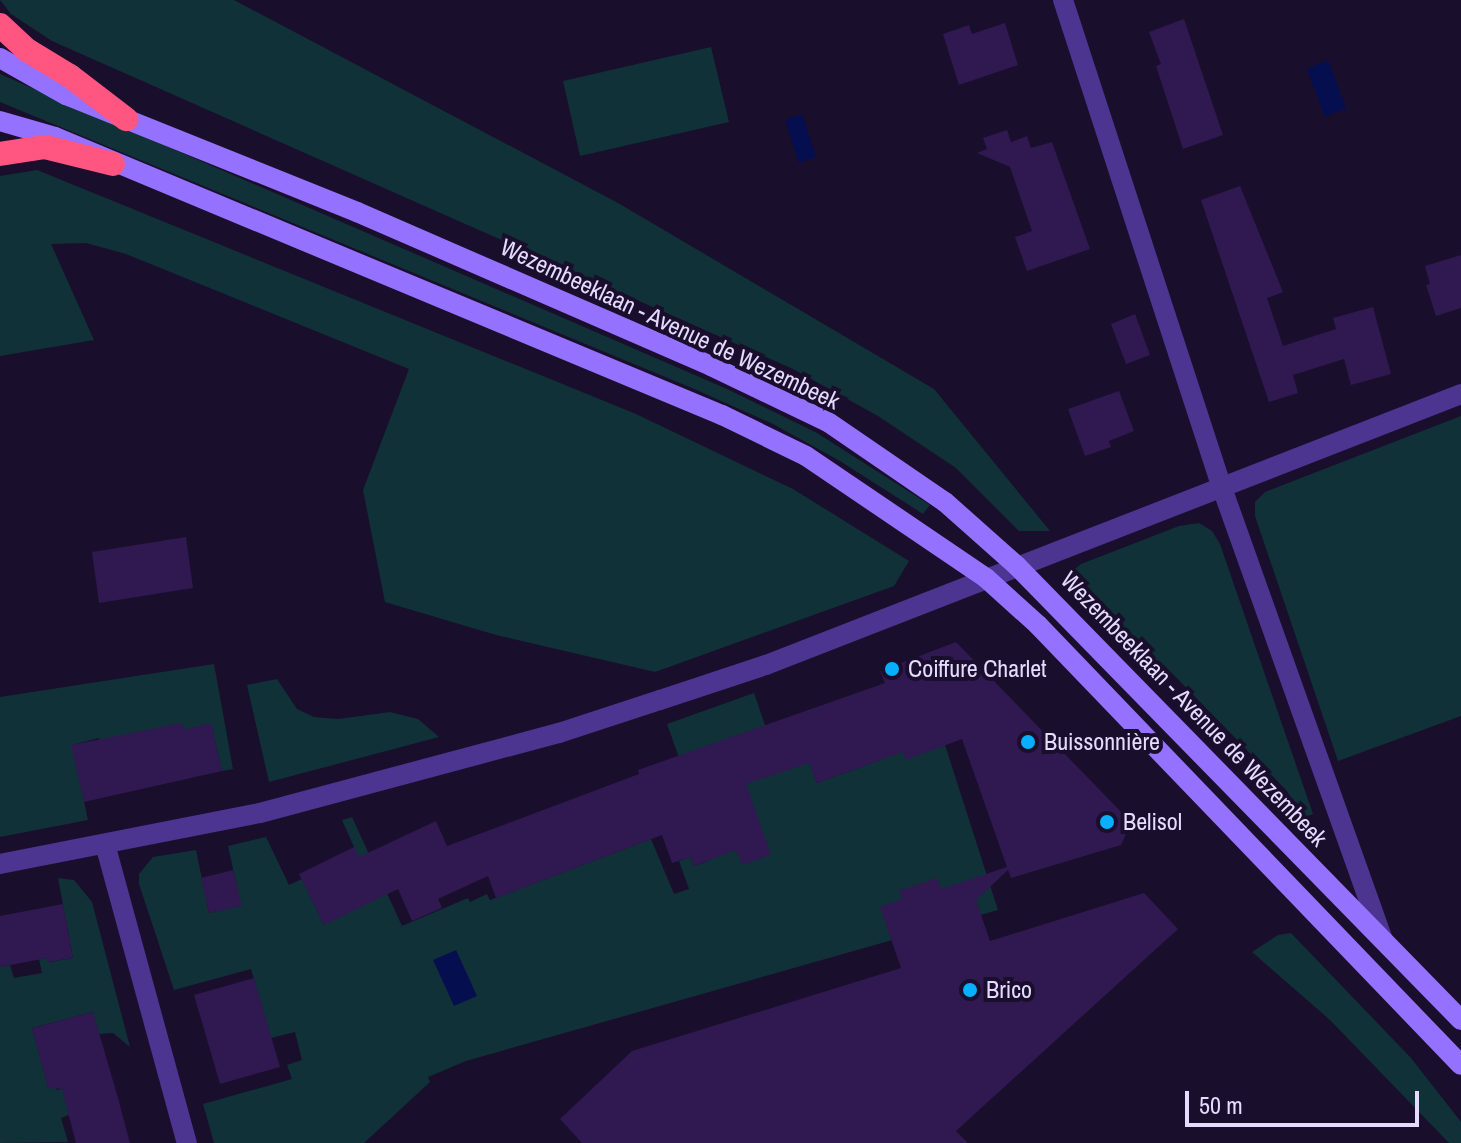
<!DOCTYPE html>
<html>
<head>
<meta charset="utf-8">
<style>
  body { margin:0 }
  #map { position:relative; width:1461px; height:1143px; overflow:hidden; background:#1a0e2d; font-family:"Archivo Narrow",sans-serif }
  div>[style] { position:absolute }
  .green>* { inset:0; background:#103138 }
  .water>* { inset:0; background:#050f50 }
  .building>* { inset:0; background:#301850 }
  .minor>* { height:20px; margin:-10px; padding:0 10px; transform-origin:10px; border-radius:10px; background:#4c3491 }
  .secondary>* { height:20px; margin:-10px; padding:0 10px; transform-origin:10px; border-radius:10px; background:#9471ff }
  .motorway>* { height:24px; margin:-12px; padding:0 12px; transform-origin:12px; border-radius:12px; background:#ff5581 }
  .dots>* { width:22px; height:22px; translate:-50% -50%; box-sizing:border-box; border:4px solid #1a0e2d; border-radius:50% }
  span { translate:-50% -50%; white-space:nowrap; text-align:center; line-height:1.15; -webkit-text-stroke:8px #1a0e2d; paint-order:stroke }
  .street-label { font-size:24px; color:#e7daff }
  .poi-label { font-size:24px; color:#e7daff }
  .left { translate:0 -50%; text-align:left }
  .scale { position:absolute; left:1185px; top:1091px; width:234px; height:36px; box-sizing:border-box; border:4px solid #e7daff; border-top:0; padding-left:10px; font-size:24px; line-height:28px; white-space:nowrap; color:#e7daff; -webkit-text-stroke:6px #1a0e2d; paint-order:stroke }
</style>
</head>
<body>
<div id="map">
  <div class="green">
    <i style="clip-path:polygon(0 0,234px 0,618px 203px,934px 389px,1050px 531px,1019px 531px,956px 468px,878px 416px,793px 369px,52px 41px,11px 14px)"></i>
    <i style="clip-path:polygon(711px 47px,729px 122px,580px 156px,563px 81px)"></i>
    <i style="clip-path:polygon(0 74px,727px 389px,817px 433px,930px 505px,923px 514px,840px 461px,773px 424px,692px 388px,0 102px)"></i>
    <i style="clip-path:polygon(37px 170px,636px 414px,793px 489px,909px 561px,894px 586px,655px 672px,496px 635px,385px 602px,363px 490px,409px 369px,126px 254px,86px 243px,51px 244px,94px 340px,0 356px,0 176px)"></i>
    <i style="clip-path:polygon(1461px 416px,1461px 716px,1338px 761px,1255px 516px,1255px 502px,1265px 492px)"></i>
    <i style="clip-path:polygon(1199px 523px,1212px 531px,1220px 544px,1313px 814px,1303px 818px,1287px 791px,1164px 665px,1150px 665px,1071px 584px,1075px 569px,1081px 564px,1179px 526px)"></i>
    <i style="clip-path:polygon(214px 664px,233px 769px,222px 771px,211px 724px,184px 730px,182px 724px,103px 754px,99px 738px,72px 745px,88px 820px,0 837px,0 697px)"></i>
    <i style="clip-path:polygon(277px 679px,297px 709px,314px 717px,338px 719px,390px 712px,418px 719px,439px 737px,269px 782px,247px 685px)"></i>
    <i style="clip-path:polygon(754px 693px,778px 763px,806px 753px,817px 783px,880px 760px,867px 724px,937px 720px,998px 910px,466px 1061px,428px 1077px,430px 1082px,364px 1143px,214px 1143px,203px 1104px,292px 1079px,287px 1065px,302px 1060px,295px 1032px,271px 1038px,251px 969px,174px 990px,139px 884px,139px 874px,153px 857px,196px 850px,209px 913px,241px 905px,228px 846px,266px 837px,289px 885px,302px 879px,324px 925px,354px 847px,342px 820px,352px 817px,402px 926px,468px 898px,470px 902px,487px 894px,490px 900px,651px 839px,674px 894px,689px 889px,679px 861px,691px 857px,694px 866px,708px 861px,696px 805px,667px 724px)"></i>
    <i style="clip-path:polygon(58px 878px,74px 880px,92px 902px,130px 1047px,113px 1033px,99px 1034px,93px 1012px,32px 1028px,48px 1087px,55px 1086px,57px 1090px,84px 1083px,69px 1115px,61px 1118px,68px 1142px,0 1143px,0 967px,10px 965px,14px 978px,42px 973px,39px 959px,47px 958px,49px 962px,73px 958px)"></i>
    <i style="clip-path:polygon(1291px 933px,1411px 1058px,1461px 1122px,1461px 1143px,1449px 1143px,1330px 1020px,1252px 952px,1278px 935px)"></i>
  </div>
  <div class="water">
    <i style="clip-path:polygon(1328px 60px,1346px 108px,1325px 117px,1307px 69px)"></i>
    <i style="clip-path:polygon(802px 114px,816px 157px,799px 163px,785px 120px)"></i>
    <i style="clip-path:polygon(456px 950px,477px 996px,454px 1006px,433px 960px)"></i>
  </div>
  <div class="building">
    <i style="clip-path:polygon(1184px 19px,1223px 135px,1183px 149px,1156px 66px,1161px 64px,1149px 32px)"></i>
    <i style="clip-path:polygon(1005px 23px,1018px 65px,959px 85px,943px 34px,969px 25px,972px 34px)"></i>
    <i style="clip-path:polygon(1007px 130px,1011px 142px,1027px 136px,1031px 148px,1052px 142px,1090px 249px,1027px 271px,1015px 237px,1032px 231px,1010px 167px,977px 153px,987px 149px,983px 138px)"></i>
    <i style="clip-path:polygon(1240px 186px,1283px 292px,1267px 298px,1283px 346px,1336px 329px,1333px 318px,1373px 307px,1391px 374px,1351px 385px,1344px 359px,1293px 375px,1298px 393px,1269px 402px,1201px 200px)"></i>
    <i style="clip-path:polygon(1461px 255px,1461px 308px,1436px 316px,1426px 285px,1430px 284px,1425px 266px)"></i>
    <i style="clip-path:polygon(1135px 314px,1150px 355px,1126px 364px,1111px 324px)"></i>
    <i style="clip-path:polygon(1119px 391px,1134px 431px,1109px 441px,1111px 447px,1085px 456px,1068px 409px)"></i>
    <i style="clip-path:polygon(186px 537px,193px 588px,99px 603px,92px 552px)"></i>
    <i style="clip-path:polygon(956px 642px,1131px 822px,1121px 845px,1011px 878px,1008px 870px,976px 900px,990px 941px,1144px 893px,1178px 929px,956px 1131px,968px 1143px,582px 1143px,560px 1119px,632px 1051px,901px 968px,880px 907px,902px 899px,899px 891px,937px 878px,941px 889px,1007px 867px,962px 739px,906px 760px,903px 752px,817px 783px,809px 763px,746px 784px,771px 855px,742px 865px,736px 850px,694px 866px,691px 857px,672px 863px,662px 835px,496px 898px,488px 876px,438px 899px,442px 908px,412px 921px,398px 889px,324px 925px,299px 874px,354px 847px,359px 857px,436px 821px,447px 846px,639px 774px,638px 770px,885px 683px,880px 671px)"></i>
    <i style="clip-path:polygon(182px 723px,184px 730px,211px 723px,222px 771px,84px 802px,71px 745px)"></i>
    <i style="clip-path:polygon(233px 870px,242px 906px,209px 913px,201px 878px)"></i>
    <i style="clip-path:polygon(63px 904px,73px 958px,48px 962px,47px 958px,0 967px,0 916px)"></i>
    <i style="clip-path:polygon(254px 978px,280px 1067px,220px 1084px,194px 995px)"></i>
    <i style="clip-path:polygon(93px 1012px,118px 1098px,130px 1143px,76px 1143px,62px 1089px,48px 1088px,32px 1028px)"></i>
  </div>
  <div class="minor">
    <i style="left:1063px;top:0;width:510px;rotate:71.96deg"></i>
    <i style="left:1221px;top:485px;width:482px;rotate:70.4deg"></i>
    <i style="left:105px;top:844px;width:310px;rotate:74.7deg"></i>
    <i style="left:0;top:864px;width:265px;rotate:-11.1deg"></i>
    <i style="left:260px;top:813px;width:310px;rotate:-15deg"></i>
    <i style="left:559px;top:733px;width:106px;rotate:-18.1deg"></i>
    <i style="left:660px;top:700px;width:112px;rotate:-18.3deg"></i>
    <i style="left:766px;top:665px;width:746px;rotate:-21.3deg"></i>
  </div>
  <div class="secondary">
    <i style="left:0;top:58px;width:76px;rotate:29.3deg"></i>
    <i style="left:66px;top:95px;width:314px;rotate:21.9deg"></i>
    <i style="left:357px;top:212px;width:386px;rotate:23.5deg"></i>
    <i style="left:711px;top:366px;width:130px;rotate:25.6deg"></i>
    <i style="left:828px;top:422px;width:142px;rotate:34.4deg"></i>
    <i style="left:945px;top:502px;width:96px;rotate:41.6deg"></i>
    <i style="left:1017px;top:566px;width:635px;rotate:45.64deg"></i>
    <i style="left:0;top:121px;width:57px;rotate:16.2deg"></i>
    <i style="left:55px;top:137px;width:723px;rotate:22.63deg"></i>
    <i style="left:722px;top:415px;width:93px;rotate:26deg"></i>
    <i style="left:806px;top:456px;width:217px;rotate:34.1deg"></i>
    <i style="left:986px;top:578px;width:70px;rotate:42.1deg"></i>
    <i style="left:1038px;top:625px;width:610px;rotate:46.13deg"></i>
  </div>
  <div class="motorway">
    <i style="left:0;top:25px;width:37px;rotate:43deg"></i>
    <i style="left:27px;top:50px;width:50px;rotate:31.2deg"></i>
    <i style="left:70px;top:76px;width:71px;rotate:37.5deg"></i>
    <i style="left:0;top:154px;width:46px;rotate:-8.8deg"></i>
    <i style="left:45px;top:147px;width:70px;rotate:14deg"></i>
  </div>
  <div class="dots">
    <i style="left:892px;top:669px;background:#06b0ff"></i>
    <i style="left:1028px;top:742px;background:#06b0ff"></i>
    <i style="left:1107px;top:822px;background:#06b0ff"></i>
    <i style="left:970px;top:990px;background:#06b0ff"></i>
  </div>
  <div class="street-label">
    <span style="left:670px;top:324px;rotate:25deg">Wezembeeklaan - Avenue de Wezembeek</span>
    <span style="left:1194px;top:709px;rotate:46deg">Wezembeeklaan - Avenue de Wezembeek</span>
  </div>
  <div class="poi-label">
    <span class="left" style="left:908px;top:669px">Coiffure Charlet</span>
    <span class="left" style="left:1044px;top:742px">Buissonnière</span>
    <span class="left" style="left:1123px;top:822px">Belisol</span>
    <span class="left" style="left:986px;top:990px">Brico</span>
  </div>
  <div class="scale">50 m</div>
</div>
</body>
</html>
